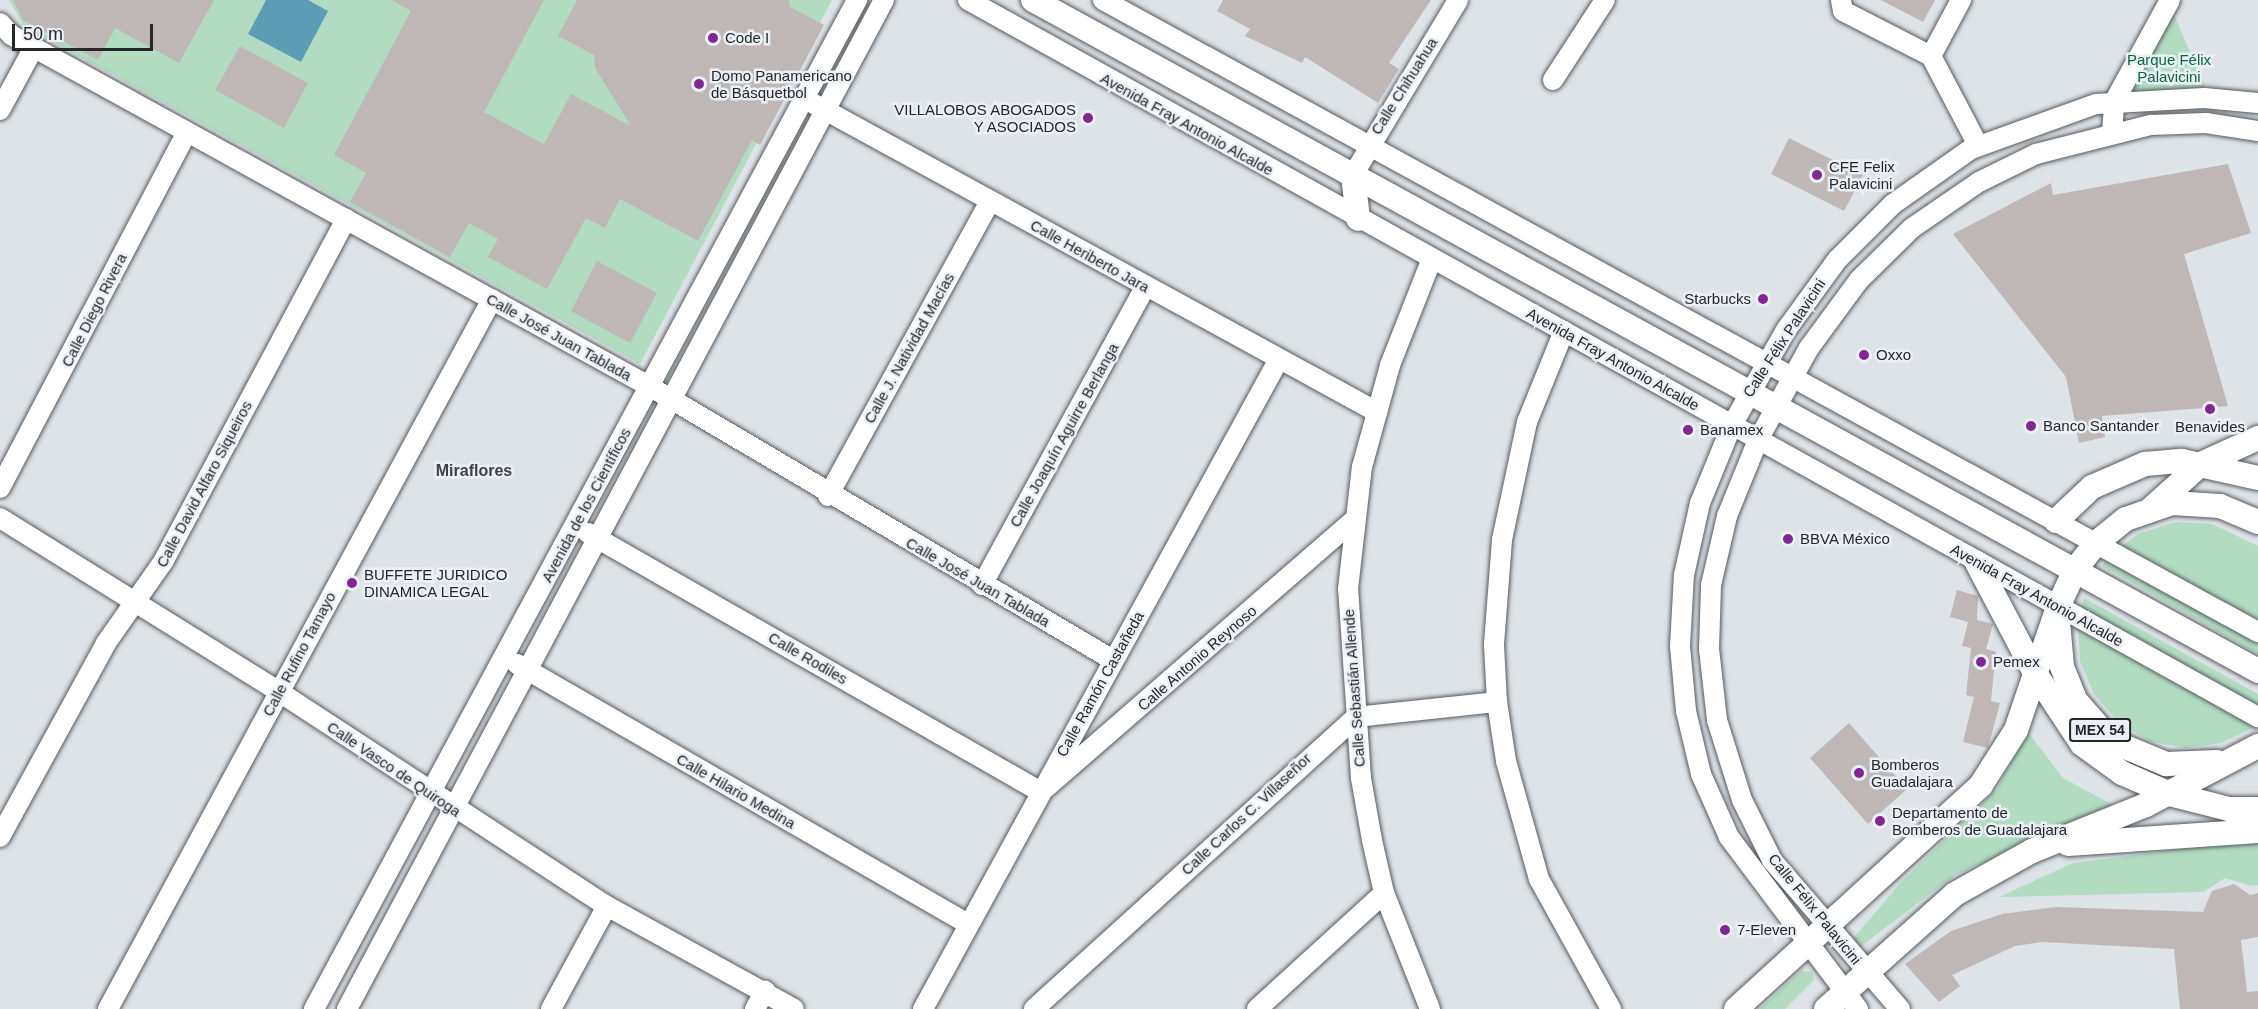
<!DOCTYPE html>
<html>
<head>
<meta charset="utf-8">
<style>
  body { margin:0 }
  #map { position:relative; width:2258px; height:1009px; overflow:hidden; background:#dee3e8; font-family:Helvetica,sans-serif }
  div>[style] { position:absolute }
  .green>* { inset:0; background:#b1dcc1 }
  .water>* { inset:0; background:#5d9db5 }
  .building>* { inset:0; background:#bfb7b6 }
  .roads { filter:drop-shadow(0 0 2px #555a5e) drop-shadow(0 0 2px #555a5e) }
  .minor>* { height:20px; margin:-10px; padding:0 10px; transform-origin:10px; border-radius:10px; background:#fff }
  .major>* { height:24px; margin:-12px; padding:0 12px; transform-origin:12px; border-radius:12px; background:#fff }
  .dots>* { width:16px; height:16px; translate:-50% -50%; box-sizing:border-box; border:3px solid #ebf0f6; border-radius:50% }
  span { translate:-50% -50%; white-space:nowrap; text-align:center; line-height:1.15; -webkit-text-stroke:5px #ebf0f6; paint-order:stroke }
  .shield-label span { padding:2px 4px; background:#ebf0f6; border:2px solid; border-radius:4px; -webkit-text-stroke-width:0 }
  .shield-label { font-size:14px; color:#242628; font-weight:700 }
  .poi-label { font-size:15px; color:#242628 }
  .left { translate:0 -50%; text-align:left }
  .right { translate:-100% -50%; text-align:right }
  .park-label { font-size:15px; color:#09673d }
  .street-label { font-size:15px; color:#242628 }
  .neighbourhood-label { font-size:16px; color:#3d4145; font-weight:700 }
  .scale { position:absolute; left:12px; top:24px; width:141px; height:27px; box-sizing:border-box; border:3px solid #242628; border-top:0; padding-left:8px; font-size:18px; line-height:21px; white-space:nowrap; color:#242628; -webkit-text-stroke:4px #ebf0f6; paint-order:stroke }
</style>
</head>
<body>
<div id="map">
  <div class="green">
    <i style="clip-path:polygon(9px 0,832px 0,640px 364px,24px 26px)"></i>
    <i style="clip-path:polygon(2170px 6px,2209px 95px,2128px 92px)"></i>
    <i style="clip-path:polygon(2175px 522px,2212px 524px,2258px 546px,2258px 620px,2122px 546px,2138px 534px)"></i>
    <i style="clip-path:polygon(2108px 557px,2258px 640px,2258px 654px,2102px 566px)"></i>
    <i style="clip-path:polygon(2084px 598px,2258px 694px,2258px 705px,2082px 608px)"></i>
    <i style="clip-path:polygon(2078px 629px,2255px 727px,2221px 743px,2185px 748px,2149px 741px,2118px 722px,2094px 694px,2080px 661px)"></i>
    <i style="clip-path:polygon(2028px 732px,2063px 778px,2113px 805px,1955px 875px,1860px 947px,1852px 940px,1901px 882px,1997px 789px)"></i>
    <i style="clip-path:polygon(2258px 839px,2258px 885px,2252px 886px,2225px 878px,2203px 892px,1999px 897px,2073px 863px)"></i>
    <i style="clip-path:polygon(1801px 971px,1812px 972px,1814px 980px,1785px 1009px,1759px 1009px)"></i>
  </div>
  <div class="water">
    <i style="clip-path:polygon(266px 0,308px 0,328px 11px,301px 62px,248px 34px)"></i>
  </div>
  <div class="building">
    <i style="clip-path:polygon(13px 0,214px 0,179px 63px,115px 28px,98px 60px,23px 20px)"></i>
    <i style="clip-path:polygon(391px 0,544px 0,484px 112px,544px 144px,571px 94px,631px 126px,595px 68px,594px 55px,558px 36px,577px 0,789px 0,790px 7px,824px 25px,760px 145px,752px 140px,698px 241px,620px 199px,605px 228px,586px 218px,547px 289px,488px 257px,498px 239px,469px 223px,450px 257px,350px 202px,366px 173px,334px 155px,411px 11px)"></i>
    <i style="clip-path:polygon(1223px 0,1431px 0,1389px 63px,1399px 69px,1378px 103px,1305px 57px,1302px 63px,1245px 36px,1250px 29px,1217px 11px)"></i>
    <i style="clip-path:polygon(1881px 0,1935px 0,1923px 22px)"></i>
    <i style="clip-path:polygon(240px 46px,308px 83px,284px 128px,215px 90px)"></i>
    <i style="clip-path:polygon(1789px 138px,1863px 175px,1844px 211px,1771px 174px)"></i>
    <i style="clip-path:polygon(2228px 164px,2251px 233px,2184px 254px,2228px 406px,2102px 416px,2105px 437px,2079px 443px,2066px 377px,1953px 234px,2051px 183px,2053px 195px)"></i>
    <i style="clip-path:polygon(597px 261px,657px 293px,630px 343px,571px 311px)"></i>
    <i style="clip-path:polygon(1957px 590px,1978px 596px,1977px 620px,1993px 624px,1986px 649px,1996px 652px,1991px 701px,2000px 703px,1988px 748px,1963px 742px,1974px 697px,1966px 695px,1971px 648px,1962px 646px,1968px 622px,1950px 617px)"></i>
    <i style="clip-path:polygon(1849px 723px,1907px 789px,1868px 824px,1810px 758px)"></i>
    <i style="clip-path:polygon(2234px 884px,2250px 895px,2258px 893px,2258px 937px,2241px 940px,2247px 992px,2258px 991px,2258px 1009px,2180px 1009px,2174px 949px,2042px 942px,2015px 946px,1952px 975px,1960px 986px,1939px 1002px,1905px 964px,1951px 931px,2002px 914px,2056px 907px,2203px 912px,2212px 891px)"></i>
  </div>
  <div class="roads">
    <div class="minor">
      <i style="left:968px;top:0;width:1476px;rotate:29.07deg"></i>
      <i style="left:1103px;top:0;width:1317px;rotate:28.69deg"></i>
      <i style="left:1841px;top:0;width:11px;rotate:80deg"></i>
      <i style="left:1843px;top:11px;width:99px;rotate:27.1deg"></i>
      <i style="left:1931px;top:56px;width:101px;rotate:62.2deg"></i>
      <i style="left:0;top:23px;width:16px;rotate:47deg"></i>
      <i style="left:11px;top:35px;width:728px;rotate:28.82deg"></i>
      <i style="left:649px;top:386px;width:539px;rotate:30.56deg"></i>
      <i style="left:1931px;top:56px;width:64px;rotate:-61.8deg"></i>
      <i style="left:1553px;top:80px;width:95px;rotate:-57deg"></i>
      <i style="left:814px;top:104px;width:642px;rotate:28.68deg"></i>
      <i style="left:0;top:110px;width:72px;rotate:-61.6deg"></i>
      <i style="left:2112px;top:134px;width:32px;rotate:-86deg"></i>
      <i style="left:2114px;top:102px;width:116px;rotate:-61.2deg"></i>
      <i style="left:1353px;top:175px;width:204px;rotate:-59deg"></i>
      <i style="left:1564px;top:331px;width:98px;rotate:112.1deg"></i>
      <i style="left:1527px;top:422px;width:121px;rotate:102deg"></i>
      <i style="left:1502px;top:540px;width:105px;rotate:94.4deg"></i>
      <i style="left:1494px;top:645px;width:57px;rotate:87deg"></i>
      <i style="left:1497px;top:702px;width:60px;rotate:81.3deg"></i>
      <i style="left:1506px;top:761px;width:123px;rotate:74.4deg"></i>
      <i style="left:1539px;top:879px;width:149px;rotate:61deg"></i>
      <i style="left:0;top:488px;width:402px;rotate:-62.3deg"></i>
      <i style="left:828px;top:496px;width:337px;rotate:-61.2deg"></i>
      <i style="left:0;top:518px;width:327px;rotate:31.9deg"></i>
      <i style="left:278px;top:691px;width:393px;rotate:33.2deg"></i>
      <i style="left:607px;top:906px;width:213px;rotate:28.8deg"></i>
      <i style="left:588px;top:533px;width:522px;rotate:29.76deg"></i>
      <i style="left:1041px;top:792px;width:412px;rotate:-41deg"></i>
      <i style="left:982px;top:585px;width:341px;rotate:-61.3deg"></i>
      <i style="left:517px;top:664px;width:521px;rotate:29.96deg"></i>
      <i style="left:0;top:837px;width:221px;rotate:-61.3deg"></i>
      <i style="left:106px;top:643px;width:99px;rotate:-54.9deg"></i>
      <i style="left:163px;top:562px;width:389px;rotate:-61.9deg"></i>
      <i style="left:108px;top:1009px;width:807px;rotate:-61.59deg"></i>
      <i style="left:314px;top:1009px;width:1146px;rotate:-61.71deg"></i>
      <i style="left:347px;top:1009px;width:1143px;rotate:-61.98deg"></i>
      <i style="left:551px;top:1009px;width:117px;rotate:-61.5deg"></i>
      <i style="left:755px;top:1009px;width:21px;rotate:-61deg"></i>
      <i style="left:923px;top:1009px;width:741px;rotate:-61.29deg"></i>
      <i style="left:1034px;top:1009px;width:435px;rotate:-42.2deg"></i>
      <i style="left:1356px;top:717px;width:142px;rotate:-6.1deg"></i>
      <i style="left:1257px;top:1009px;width:172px;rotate:-42.4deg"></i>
      <i style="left:1430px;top:1009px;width:125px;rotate:-111.6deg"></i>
      <i style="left:1384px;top:893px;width:54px;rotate:-102.8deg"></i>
      <i style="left:1372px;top:840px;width:63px;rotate:-100.1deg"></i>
      <i style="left:1361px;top:778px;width:189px;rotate:-93.9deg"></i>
      <i style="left:1348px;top:589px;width:123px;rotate:-83.5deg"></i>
      <i style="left:1362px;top:467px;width:106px;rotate:-74.6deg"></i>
      <i style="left:1390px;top:365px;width:112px;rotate:-68.5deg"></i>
      <i style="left:1858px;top:1009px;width:215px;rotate:-126.9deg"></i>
      <i style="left:1729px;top:837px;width:69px;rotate:-114deg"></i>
      <i style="left:1701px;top:774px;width:65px;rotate:-103.4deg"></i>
      <i style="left:1686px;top:711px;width:65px;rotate:-95.3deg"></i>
      <i style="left:1680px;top:646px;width:71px;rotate:-86.8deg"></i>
      <i style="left:1684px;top:575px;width:74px;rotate:-77.5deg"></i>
      <i style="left:1700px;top:503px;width:84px;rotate:-67.7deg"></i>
      <i style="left:1732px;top:425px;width:109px;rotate:-60.4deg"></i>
      <i style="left:1786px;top:330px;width:87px;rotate:-53.9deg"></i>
      <i style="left:1837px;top:260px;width:79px;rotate:-45deg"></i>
      <i style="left:1893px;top:204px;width:95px;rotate:-35.2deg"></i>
      <i style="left:1971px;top:149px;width:133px;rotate:-19.8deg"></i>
      <i style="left:2096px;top:104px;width:108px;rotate:-3.2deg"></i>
      <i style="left:2204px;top:98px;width:54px;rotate:5.3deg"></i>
      <i style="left:1900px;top:1009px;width:196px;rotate:-130.7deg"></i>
      <i style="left:1772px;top:860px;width:67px;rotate:-116.6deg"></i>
      <i style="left:1742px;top:800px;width:84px;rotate:-107.4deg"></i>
      <i style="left:1717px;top:720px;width:71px;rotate:-96.4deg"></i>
      <i style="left:1709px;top:649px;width:64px;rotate:-88.2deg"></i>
      <i style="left:1711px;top:585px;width:71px;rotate:-76.9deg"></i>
      <i style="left:1727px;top:516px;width:82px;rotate:-67.8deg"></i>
      <i style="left:1758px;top:440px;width:105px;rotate:-61deg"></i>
      <i style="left:1809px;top:348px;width:84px;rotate:-53.7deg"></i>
      <i style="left:1859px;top:280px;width:74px;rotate:-44.5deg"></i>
      <i style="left:1912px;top:228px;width:81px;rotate:-34.5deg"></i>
      <i style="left:1979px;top:182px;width:64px;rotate:-26.2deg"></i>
      <i style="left:2036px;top:154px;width:119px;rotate:-14.2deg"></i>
      <i style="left:2151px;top:125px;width:55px;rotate:-2.1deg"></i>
      <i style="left:2206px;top:123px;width:53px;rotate:8.7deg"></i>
    </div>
    <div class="major">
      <i style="left:1033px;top:0;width:1397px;rotate:28.71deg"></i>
      <i style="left:1353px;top:175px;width:44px;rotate:83.5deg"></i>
      <i style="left:2152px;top:508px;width:66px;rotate:-41.9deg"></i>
      <i style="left:2201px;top:464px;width:63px;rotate:-24.5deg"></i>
      <i style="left:2056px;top:521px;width:50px;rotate:-43.4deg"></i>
      <i style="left:2092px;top:487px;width:58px;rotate:-23.5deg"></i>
      <i style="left:2145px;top:464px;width:37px;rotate:-5deg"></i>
      <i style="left:2182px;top:461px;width:78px;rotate:12.6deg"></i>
      <i style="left:1977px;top:563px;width:124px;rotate:62.2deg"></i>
      <i style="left:2035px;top:673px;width:85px;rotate:56.5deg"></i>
      <i style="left:2082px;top:744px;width:49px;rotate:35.9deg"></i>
      <i style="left:2122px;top:773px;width:52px;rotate:23.6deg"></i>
      <i style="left:2170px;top:794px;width:61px;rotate:14.3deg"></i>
      <i style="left:2229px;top:809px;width:29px"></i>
      <i style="left:2058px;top:621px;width:46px;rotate:85deg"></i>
      <i style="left:2062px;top:667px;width:35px;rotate:68deg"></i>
      <i style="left:2075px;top:700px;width:55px;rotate:48.7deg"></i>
      <i style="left:2111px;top:741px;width:60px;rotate:22.7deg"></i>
      <i style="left:2166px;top:764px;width:51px;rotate:-2.2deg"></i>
      <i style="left:2068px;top:844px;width:190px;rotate:-3.9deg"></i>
      <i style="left:1736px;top:1009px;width:332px;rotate:-42.4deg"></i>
      <i style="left:1981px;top:785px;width:65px;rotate:-57.5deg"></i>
      <i style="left:2016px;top:730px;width:130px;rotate:-71.1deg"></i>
      <i style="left:2058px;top:607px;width:41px;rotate:-65.3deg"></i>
      <i style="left:2075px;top:570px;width:34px;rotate:-52deg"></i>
      <i style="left:2096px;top:543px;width:38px;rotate:-39deg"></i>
      <i style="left:2126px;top:519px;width:49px;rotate:-19.2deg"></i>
      <i style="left:2172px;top:503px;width:48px;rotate:3.6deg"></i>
      <i style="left:2220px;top:506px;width:41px;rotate:22.8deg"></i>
      <i style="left:1826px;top:1009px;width:173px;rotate:-41.7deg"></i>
      <i style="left:1955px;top:894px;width:88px;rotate:-29.2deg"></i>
      <i style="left:2032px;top:851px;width:123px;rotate:-22deg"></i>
      <i style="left:2146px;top:805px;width:127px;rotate:-27.8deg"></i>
    </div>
  </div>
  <div class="dots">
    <i style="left:713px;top:38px;background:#812794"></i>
    <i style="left:699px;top:84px;background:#812794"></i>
    <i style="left:1088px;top:118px;background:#812794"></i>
    <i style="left:1817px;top:175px;background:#812794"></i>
    <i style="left:1763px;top:299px;background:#812794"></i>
    <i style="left:1864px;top:355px;background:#812794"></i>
    <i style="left:2210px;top:409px;background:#812794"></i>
    <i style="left:2031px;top:426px;background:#812794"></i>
    <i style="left:1688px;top:430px;background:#812794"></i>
    <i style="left:1788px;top:539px;background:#812794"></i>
    <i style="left:352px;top:583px;background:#812794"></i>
    <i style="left:1981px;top:662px;background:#812794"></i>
    <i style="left:1859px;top:773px;background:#812794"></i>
    <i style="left:1880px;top:821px;background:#812794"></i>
    <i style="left:1725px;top:930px;background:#812794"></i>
  </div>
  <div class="shield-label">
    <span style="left:2100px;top:730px">MEX 54</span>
  </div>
  <div class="poi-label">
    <span class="left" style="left:725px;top:38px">Code I</span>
    <span class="left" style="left:711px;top:84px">Domo Panamericano<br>de Básquetbol</span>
    <span class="right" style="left:1076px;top:118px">VILLALOBOS ABOGADOS<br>Y ASOCIADOS</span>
    <span class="left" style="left:1829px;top:175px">CFE Felix<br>Palavicini</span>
    <span class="right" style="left:1751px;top:299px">Starbucks</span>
    <span class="left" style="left:1876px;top:355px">Oxxo</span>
    <span class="left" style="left:2043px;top:426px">Banco Santander</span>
    <span style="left:2210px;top:427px">Benavides</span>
    <span class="left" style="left:1700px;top:430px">Banamex</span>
    <span class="left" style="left:1800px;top:539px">BBVA México</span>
    <span class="left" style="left:364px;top:583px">BUFFETE JURIDICO<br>DINAMICA LEGAL</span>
    <span class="left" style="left:1993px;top:662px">Pemex</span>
    <span class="left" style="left:1871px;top:773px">Bomberos<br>Guadalajara</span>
    <span class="left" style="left:1892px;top:821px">Departamento de<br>Bomberos de Guadalajara</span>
    <span class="left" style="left:1737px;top:930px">7-Eleven</span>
  </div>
  <div class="park-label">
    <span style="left:2169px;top:68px">Parque Félix<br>Palavicini</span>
  </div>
  <div class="street-label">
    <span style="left:1404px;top:86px;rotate:-58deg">Calle Chihuahua</span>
    <span style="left:1187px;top:124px;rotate:29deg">Avenida Fray Antonio Alcalde</span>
    <span style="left:1090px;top:256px;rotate:29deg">Calle Heriberto Jara</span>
    <span style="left:94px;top:310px;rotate:-63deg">Calle Diego Rivera</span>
    <span style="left:559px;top:337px;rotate:29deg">Calle José Juan Tablada</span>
    <span style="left:1784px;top:338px;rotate:-57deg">Calle Félix Palavicini</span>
    <span style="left:909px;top:348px;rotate:-61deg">Calle J. Natividad Macías</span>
    <span style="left:1613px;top:359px;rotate:29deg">Avenida Fray Antonio Alcalde</span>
    <span style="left:1064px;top:435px;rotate:-61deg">Calle Joaquín Aguirre Berlanga</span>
    <span style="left:204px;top:484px;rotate:-62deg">Calle David Alfaro Siqueiros</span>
    <span style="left:586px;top:505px;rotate:-62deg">Avenida de los Científicos</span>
    <span style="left:978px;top:582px;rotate:30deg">Calle José Juan Tablada</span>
    <span style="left:2037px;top:595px;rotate:29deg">Avenida Fray Antonio Alcalde</span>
    <span style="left:299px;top:654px;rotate:-62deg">Calle Rufino Tamayo</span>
    <span style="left:808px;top:658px;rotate:30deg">Calle Rodiles</span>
    <span style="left:1197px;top:658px;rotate:-41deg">Calle Antonio Reynoso</span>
    <span style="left:1100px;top:684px;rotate:-61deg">Calle Ramón Castañeda</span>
    <span style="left:1354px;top:688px;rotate:-94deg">Calle Sebastián Allende</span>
    <span style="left:394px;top:769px;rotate:34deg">Calle Vasco de Quiroga</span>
    <span style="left:736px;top:791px;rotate:30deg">Calle Hilario Medina</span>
    <span style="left:1246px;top:814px;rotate:-43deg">Calle Carlos C. Villaseñor</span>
    <span style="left:1815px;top:909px;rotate:51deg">Calle Félix Palavicini</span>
  </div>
  <div class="neighbourhood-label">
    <span style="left:474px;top:471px">Miraflores</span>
  </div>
  <div class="scale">50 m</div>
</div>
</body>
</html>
